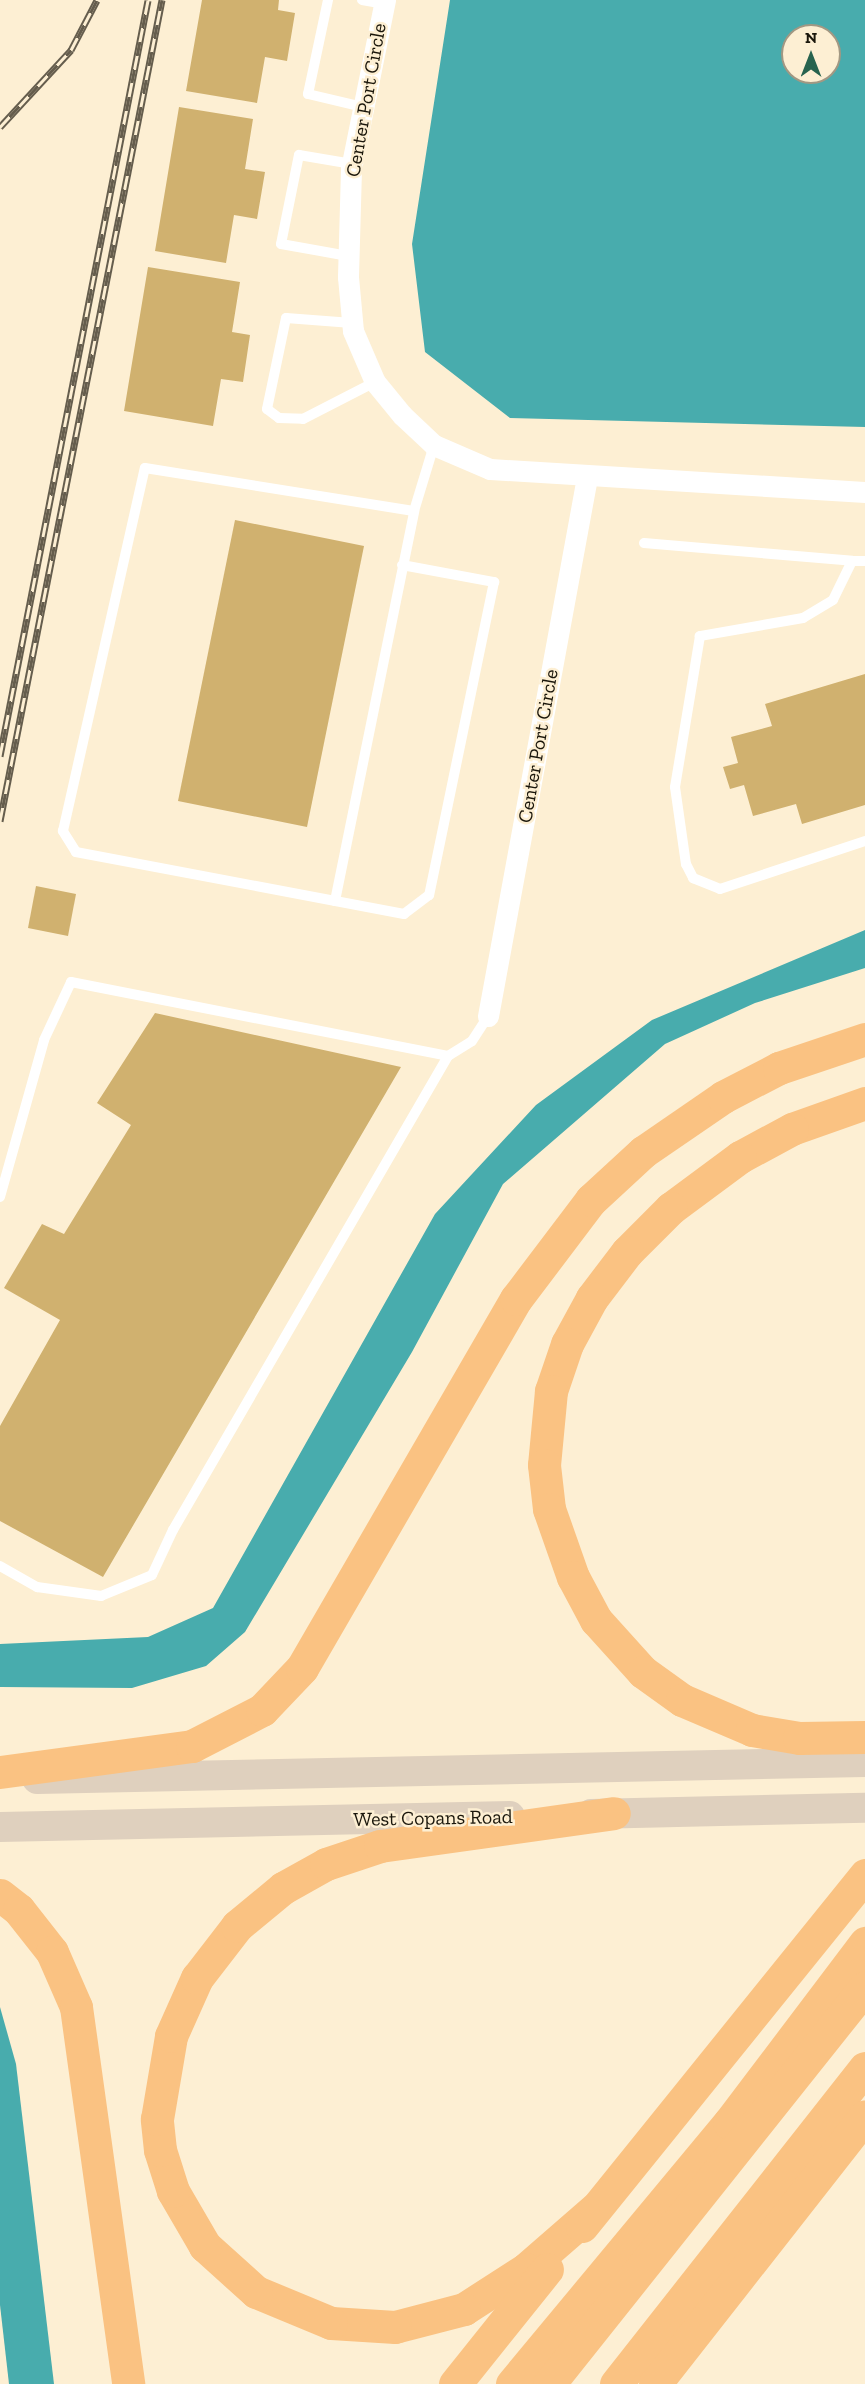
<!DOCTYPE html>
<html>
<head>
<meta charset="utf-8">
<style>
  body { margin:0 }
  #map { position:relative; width:865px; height:2384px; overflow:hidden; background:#fdefd3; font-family:"Zilla Slab",serif }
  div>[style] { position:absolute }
  .water>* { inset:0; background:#48acad }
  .building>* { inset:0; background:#d0b16f }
  .lane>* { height:10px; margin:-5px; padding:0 5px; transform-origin:5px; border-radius:5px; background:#fff }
  .street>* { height:21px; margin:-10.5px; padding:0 10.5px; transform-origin:10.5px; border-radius:10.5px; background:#fff }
  .secondary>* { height:30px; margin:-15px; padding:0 15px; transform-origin:15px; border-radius:15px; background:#dfd0be }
  .highway>* { height:33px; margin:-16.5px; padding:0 16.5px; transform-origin:16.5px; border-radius:16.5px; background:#fac282 }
  .rail>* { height:7px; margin-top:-3.5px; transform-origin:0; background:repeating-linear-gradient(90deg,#fdefd3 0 14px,#655d4d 0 28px); box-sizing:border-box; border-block:2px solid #655d4d }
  span { translate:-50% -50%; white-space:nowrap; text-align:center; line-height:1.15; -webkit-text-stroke:5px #fdefd3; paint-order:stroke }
  .street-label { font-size:20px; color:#1a160b }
  .north { position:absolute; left:781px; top:24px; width:60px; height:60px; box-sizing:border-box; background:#fdefd3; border:2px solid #a29883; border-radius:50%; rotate:0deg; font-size:16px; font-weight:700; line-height:24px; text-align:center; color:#1a160b }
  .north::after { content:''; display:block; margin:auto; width:21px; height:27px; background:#28634e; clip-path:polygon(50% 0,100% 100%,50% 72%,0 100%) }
</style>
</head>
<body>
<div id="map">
  <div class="water">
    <i style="clip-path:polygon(evenodd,450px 0,865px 0,865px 427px,510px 418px,425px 352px,412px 244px,450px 0,793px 36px,829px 36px,829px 72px,793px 72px,793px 36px)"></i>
    <i style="clip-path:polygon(865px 930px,865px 968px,755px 1003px,665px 1044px,503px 1184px,412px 1352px,245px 1632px,206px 1666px,132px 1688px,0 1687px,0 1644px,148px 1637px,213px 1608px,435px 1214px,536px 1105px,652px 1020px)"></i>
    <i style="clip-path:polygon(0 2007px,16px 2064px,54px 2384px,9px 2384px,0 2305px)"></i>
  </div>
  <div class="building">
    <i style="clip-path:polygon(202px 0,279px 0,278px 10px,295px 13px,287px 61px,265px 57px,257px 103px,186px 91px)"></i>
    <i style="clip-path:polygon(179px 107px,253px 119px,245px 169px,265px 172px,257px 219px,234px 215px,226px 263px,155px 251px)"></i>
    <i style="clip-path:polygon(148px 267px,240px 282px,232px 332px,250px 335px,243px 382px,221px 379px,213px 426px,124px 411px)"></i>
    <i style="clip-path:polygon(235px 520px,364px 546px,307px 827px,178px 801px)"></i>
    <i style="clip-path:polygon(865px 674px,865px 805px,802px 824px,796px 804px,753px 816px,744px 785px,730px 789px,723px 767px,738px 763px,731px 737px,772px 726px,765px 704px)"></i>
    <i style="clip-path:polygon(36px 886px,76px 894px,68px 936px,28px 928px)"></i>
    <i style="clip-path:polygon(155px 1013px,401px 1067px,103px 1577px,0 1521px,0 1426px,60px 1320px,4px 1288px,42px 1224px,64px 1234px,131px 1125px,97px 1103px)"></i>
  </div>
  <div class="lane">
    <i style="left:328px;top:0;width:96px;rotate:102deg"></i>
    <i style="left:308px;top:94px;width:57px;rotate:13.3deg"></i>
    <i style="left:362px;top:0;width:22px;rotate:10deg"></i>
    <i style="left:348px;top:256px;width:68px;rotate:-169.8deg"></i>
    <i style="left:281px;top:244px;width:91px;rotate:-78.6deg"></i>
    <i style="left:299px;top:155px;width:54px;rotate:9.6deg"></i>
    <i style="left:352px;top:323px;width:66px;rotate:-175.7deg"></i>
    <i style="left:286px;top:318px;width:93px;rotate:101.8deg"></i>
    <i style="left:267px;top:409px;width:15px;rotate:37deg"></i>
    <i style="left:279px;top:418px;width:24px;rotate:2deg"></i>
    <i style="left:303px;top:419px;width:81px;rotate:-27.2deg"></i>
    <i style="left:644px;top:543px;width:209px;rotate:4.9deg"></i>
    <i style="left:852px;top:561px;width:43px;rotate:116deg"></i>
    <i style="left:833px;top:600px;width:35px;rotate:149deg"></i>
    <i style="left:803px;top:618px;width:105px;rotate:170.1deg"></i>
    <i style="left:700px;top:636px;width:153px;rotate:99.4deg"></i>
    <i style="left:675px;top:787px;width:78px;rotate:81.9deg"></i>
    <i style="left:686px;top:864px;width:16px;rotate:63deg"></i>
    <i style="left:693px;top:878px;width:29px;rotate:22deg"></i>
    <i style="left:720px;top:889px;width:153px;rotate:-18.3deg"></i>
    <i style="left:852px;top:561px;width:13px"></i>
    <i style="left:402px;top:565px;width:94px;rotate:10.5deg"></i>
    <i style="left:494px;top:582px;width:320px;rotate:101.7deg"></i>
    <i style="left:429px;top:895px;width:31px;rotate:143deg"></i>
    <i style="left:404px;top:914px;width:334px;rotate:-169.3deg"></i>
    <i style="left:76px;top:852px;width:25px;rotate:-122deg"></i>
    <i style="left:63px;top:831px;width:372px;rotate:-77.3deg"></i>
    <i style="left:145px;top:468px;width:272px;rotate:9.1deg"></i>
    <i style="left:414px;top:511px;width:69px;rotate:-73.1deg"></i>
    <i style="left:335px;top:901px;width:398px;rotate:-78.5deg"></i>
    <i style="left:0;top:1197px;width:163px;rotate:-74.3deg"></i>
    <i style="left:44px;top:1040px;width:64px;rotate:-65deg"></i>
    <i style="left:71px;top:982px;width:384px;rotate:11.1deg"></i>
    <i style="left:0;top:1566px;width:43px;rotate:29.6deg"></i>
    <i style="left:37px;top:1587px;width:65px;rotate:8deg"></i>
    <i style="left:101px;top:1596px;width:55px;rotate:-22.4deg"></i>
    <i style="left:152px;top:1575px;width:50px;rotate:-65deg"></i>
    <i style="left:173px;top:1530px;width:548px;rotate:-59.88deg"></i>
    <i style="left:448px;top:1056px;width:28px;rotate:-32deg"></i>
    <i style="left:472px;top:1041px;width:30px;rotate:-57deg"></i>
  </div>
  <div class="street">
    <i style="left:385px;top:0;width:172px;rotate:101.4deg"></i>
    <i style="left:351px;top:169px;width:108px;rotate:91.6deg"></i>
    <i style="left:348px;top:277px;width:54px;rotate:84.7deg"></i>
    <i style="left:353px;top:331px;width:56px;rotate:66.7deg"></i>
    <i style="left:375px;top:382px;width:43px;rotate:50.7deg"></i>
    <i style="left:402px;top:415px;width:44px;rotate:43.2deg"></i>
    <i style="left:434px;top:445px;width:61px;rotate:23.2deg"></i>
    <i style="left:490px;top:469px;width:376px;rotate:3.5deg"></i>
    <i style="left:488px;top:1016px;width:548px;rotate:-79.59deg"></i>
  </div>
  <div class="secondary">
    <i style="left:37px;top:1779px;width:828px;rotate:-1.18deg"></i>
    <i style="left:591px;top:1814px;width:274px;rotate:-1.3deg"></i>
    <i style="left:0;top:1827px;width:510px;rotate:-1.24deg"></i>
  </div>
  <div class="highway">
    <i style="left:865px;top:1103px;width:77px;rotate:160.4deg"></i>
    <i style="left:792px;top:1129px;width:59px;rotate:151.7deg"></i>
    <i style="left:740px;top:1157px;width:86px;rotate:143.5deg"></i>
    <i style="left:671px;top:1208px;width:62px;rotate:135deg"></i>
    <i style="left:627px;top:1252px;width:58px;rotate:127.3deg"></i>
    <i style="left:592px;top:1298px;width:52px;rotate:118.5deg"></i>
    <i style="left:567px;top:1344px;width:50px;rotate:108.8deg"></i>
    <i style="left:551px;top:1391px;width:74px;rotate:95.4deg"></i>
    <i style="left:544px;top:1465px;width:44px;rotate:83.5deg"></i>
    <i style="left:549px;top:1509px;width:72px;rotate:70.6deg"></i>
    <i style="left:573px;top:1577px;width:49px;rotate:61.9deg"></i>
    <i style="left:596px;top:1620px;width:70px;rotate:47.9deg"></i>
    <i style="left:643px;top:1672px;width:48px;rotate:35.7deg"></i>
    <i style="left:682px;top:1700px;width:76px;rotate:23.2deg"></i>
    <i style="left:752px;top:1730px;width:48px;rotate:9.7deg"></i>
    <i style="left:799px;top:1738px;width:66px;rotate:-0.9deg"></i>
    <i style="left:0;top:1772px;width:194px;rotate:-7.7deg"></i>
    <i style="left:192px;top:1746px;width:79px;rotate:-27.2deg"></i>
    <i style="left:262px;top:1710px;width:58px;rotate:-46.4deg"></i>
    <i style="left:302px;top:1668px;width:427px;rotate:-59.9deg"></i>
    <i style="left:516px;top:1299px;width:124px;rotate:-52.9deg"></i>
    <i style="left:591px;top:1200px;width:71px;rotate:-42.7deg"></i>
    <i style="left:643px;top:1152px;width:97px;rotate:-34.5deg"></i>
    <i style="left:723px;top:1097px;width:63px;rotate:-27.4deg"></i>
    <i style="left:779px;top:1068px;width:91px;rotate:-18.6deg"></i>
    <i style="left:0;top:1895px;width:24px;rotate:38deg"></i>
    <i style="left:19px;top:1910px;width:53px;rotate:51.8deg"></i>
    <i style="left:52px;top:1952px;width:60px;rotate:66.4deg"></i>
    <i style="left:76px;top:2007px;width:381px;rotate:82.1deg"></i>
    <i style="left:595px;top:2209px;width:91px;rotate:139deg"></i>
    <i style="left:526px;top:2269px;width:74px;rotate:147.2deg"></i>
    <i style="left:464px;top:2309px;width:71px;rotate:165.4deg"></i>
    <i style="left:395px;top:2327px;width:64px;rotate:-176.4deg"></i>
    <i style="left:331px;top:2323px;width:81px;rotate:-157.5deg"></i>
    <i style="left:256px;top:2292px;width:69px;rotate:-138deg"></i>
    <i style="left:205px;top:2246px;width:64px;rotate:-120.2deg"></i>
    <i style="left:173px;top:2191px;width:43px;rotate:-107.6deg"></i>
    <i style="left:160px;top:2150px;width:31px;rotate:-96deg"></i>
    <i style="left:157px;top:2119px;width:84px;rotate:-80.4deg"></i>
    <i style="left:171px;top:2036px;width:64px;rotate:-65.9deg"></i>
    <i style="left:197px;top:1978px;width:66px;rotate:-52.4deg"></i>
    <i style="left:237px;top:1926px;width:60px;rotate:-39.6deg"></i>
    <i style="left:283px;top:1888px;width:49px;rotate:-29.2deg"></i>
    <i style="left:326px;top:1864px;width:57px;rotate:-18.4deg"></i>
    <i style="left:380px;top:1846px;width:236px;rotate:-8deg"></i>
    <i style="left:582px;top:2226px;width:451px;rotate:-51.1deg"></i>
    <i style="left:455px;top:2384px;width:147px;rotate:-51.3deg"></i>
    <i style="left:512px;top:2384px;width:339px;rotate:-50.3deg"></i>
    <i style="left:729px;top:2123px;width:226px;rotate:-52.9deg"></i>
    <i style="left:549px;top:2384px;width:507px;rotate:-51.48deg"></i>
    <i style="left:616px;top:2384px;width:402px;rotate:-51.8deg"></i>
    <i style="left:655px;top:2384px;width:340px;rotate:-51.9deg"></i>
  </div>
  <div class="rail">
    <i style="left:0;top:127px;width:105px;rotate:-47.3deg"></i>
    <i style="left:71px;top:50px;width:56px;rotate:-62.5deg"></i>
    <i style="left:0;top:756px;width:770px;rotate:-78.92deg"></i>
    <i style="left:0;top:821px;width:837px;rotate:-78.84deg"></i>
  </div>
  <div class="street-label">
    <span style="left:366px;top:100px;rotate:-80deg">Center Port Circle</span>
    <span style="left:538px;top:746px;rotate:-80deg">Center Port Circle</span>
    <span style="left:433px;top:1818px;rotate:-1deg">West Copans Road</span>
  </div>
  <div class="north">N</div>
</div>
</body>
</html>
